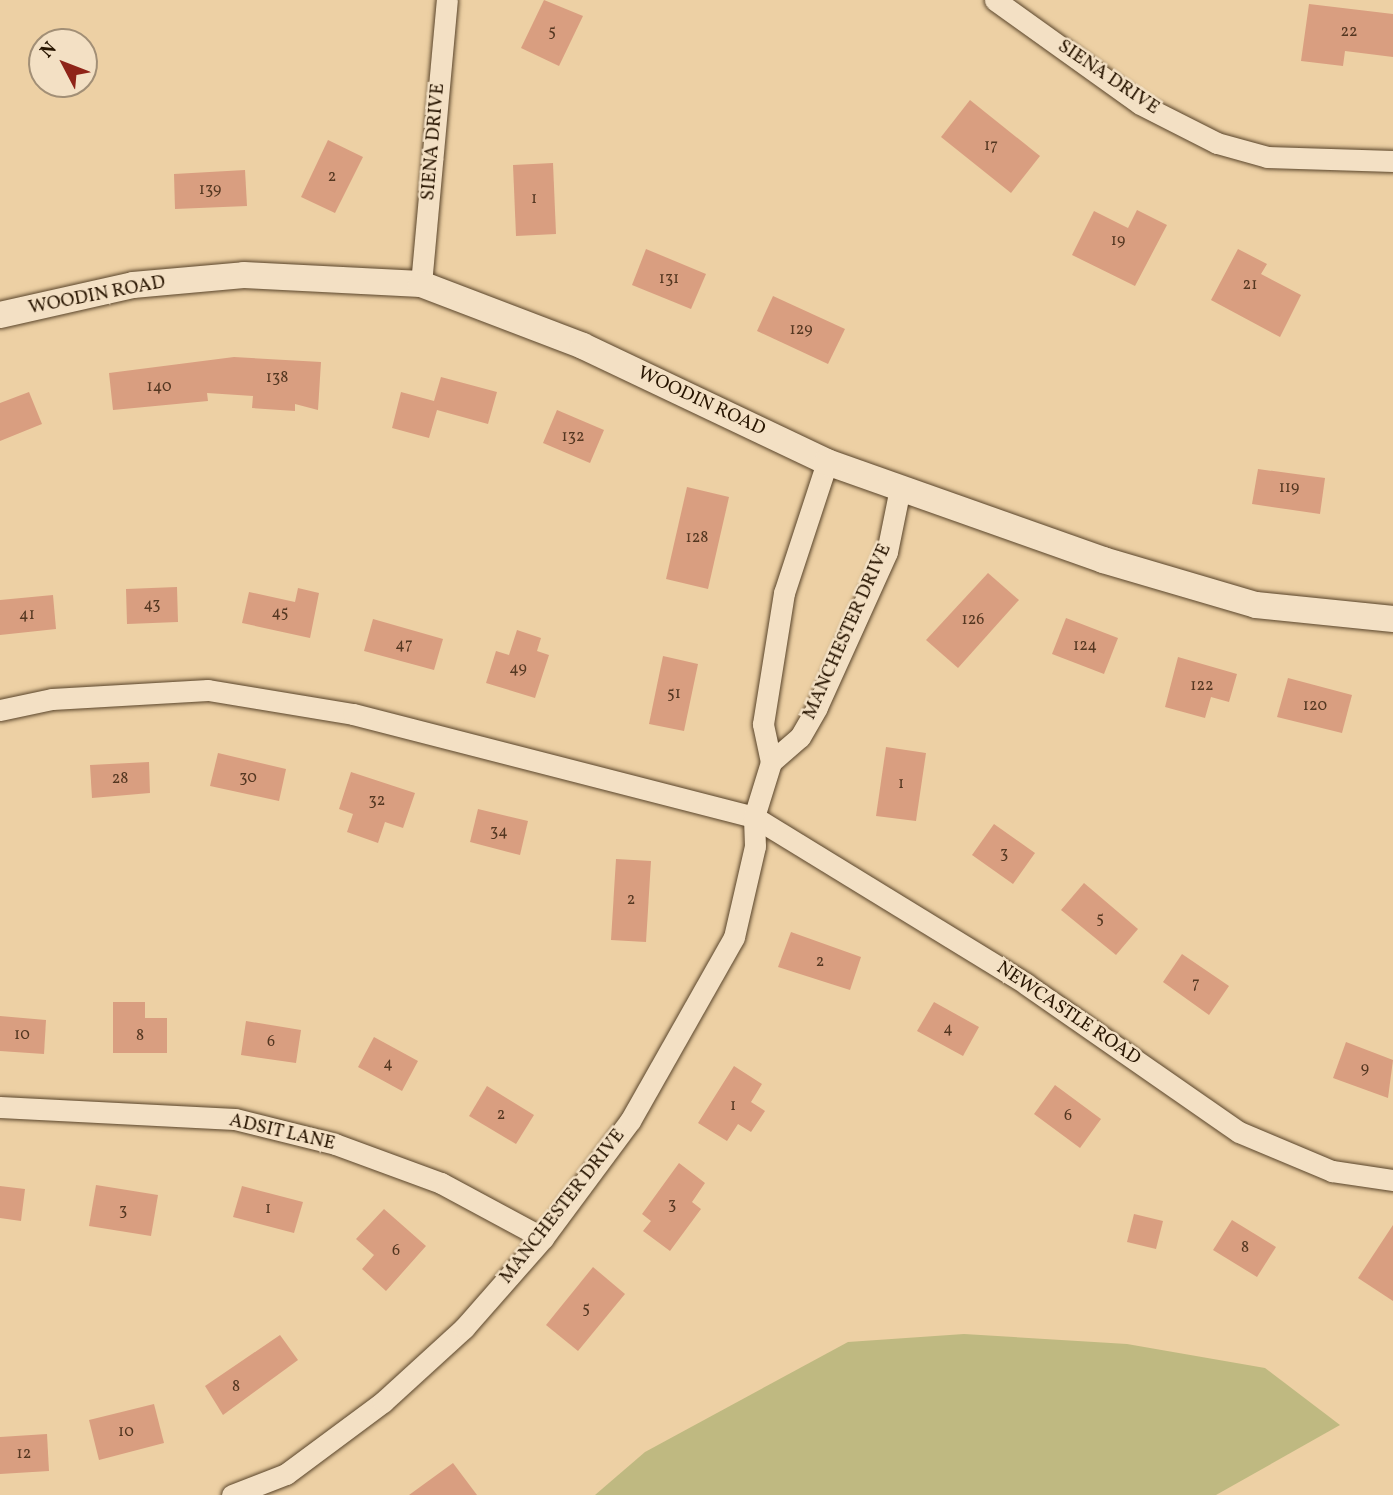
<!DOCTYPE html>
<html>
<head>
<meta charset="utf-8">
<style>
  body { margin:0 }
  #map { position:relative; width:1393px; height:1495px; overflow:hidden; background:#edd0a4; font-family:Vollkorn,serif }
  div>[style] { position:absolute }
  .green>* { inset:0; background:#bfb981 }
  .building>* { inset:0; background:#d99e80 }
  .roads { filter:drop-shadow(0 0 2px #59442a) drop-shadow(0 0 2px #59442a) }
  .minor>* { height:21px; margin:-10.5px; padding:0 10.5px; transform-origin:10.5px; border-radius:10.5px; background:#f3e0c4 }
  .tertiary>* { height:26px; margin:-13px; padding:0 13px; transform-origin:13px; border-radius:13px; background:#f3e0c4 }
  span { translate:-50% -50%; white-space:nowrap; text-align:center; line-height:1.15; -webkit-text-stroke:5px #f3e0c4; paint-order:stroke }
  .number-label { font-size:16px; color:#543721 }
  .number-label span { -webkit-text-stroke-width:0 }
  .street-label { font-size:19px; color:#281501 }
  .north { position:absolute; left:28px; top:28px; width:70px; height:70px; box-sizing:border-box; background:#f3e0c4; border:2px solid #a28f76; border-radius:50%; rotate:312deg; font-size:19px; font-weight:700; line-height:28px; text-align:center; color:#281501 }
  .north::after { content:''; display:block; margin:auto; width:24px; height:32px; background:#8f2418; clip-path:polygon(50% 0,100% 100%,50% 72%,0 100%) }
</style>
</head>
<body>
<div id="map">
  <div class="green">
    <i style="clip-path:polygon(964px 1334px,1127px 1344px,1265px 1368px,1340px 1425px,1216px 1495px,595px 1495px,645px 1452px,848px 1342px)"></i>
  </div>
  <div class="building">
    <i style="clip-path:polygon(544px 0,583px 16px,559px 66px,521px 48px)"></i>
    <i style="clip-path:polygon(1309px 4px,1393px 14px,1393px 57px,1345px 51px,1343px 66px,1301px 61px)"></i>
    <i style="clip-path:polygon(970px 100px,1040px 156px,1011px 193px,941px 137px)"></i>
    <i style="clip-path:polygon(328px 140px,363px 157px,335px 213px,301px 197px)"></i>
    <i style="clip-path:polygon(553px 163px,556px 234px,516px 236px,513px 165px)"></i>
    <i style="clip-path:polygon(245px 170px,247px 206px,175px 209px,174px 174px)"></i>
    <i style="clip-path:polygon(1137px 210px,1167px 225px,1135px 286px,1072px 255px,1094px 211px,1128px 228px)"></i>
    <i style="clip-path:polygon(646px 249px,706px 274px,691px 309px,632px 285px)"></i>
    <i style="clip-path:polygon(1238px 249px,1267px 264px,1261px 274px,1301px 295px,1280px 337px,1211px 300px)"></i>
    <i style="clip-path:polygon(773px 296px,845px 329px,828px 364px,757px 331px)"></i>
    <i style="clip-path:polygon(234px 357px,321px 362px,318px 410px,295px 404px,295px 411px,252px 408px,253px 396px,207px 393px,208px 401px,113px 410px,109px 373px)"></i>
    <i style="clip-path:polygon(441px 377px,497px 392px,488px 424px,437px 410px,429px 438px,392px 428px,401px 392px,434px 401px)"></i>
    <i style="clip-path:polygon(29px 392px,42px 424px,0 441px,0 403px)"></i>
    <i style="clip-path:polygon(557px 410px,604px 430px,590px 463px,543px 443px)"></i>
    <i style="clip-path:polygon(1258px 469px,1325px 478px,1320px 514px,1252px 504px)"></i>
    <i style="clip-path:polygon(687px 487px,729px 497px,708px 589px,666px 579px)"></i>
    <i style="clip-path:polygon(988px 573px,1019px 600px,958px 668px,926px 640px)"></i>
    <i style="clip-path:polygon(177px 587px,178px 622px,127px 624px,126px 589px)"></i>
    <i style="clip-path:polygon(298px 588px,319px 593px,310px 638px,242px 623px,249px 592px,295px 602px)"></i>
    <i style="clip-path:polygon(53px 595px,56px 629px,0 635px,0 600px)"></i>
    <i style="clip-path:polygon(1066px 618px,1118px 638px,1104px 674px,1052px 654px)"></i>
    <i style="clip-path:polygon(373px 619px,443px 639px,434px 670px,364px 651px)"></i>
    <i style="clip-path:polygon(517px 630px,541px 638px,537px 651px,549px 655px,535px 698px,486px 683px,496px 651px,509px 655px)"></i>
    <i style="clip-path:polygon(663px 656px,698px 664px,684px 731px,649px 724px)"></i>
    <i style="clip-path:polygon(1178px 657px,1237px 674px,1229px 702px,1211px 697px,1205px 718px,1165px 707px)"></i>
    <i style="clip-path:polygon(1288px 678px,1352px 695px,1342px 733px,1277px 717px)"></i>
    <i style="clip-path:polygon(886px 747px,926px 753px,916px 821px,876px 816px)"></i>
    <i style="clip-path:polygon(218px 753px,286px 769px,279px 801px,210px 786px)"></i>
    <i style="clip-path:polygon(149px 762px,150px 793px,92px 798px,90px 765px)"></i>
    <i style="clip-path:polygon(351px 772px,415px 793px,403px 828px,385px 822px,378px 843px,347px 832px,353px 814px,339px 809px)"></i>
    <i style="clip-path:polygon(478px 809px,528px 821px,520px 855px,470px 842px)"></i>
    <i style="clip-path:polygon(994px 824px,1035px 853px,1013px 884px,972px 855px)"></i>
    <i style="clip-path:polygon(616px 859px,651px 861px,646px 942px,611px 940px)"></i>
    <i style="clip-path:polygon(1084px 883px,1138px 929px,1116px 955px,1061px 910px)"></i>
    <i style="clip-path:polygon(791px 932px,861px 957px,850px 990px,778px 967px)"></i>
    <i style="clip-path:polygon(1182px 954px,1229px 986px,1209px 1015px,1163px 982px)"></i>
    <i style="clip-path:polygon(113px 1002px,145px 1002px,145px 1018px,167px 1018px,167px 1053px,113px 1053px)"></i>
    <i style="clip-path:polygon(934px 1002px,979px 1027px,963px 1056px,917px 1031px)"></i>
    <i style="clip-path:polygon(0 1016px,46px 1020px,44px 1054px,0 1051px)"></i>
    <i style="clip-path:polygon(246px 1021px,301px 1030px,296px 1063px,241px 1055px)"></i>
    <i style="clip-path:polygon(374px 1037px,418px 1061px,402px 1091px,358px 1067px)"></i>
    <i style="clip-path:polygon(1346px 1042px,1393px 1060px,1388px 1098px,1333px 1078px)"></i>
    <i style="clip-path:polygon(734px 1066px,762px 1084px,751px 1102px,765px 1111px,751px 1132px,738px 1124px,727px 1141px,698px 1123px)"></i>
    <i style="clip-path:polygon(1055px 1085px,1101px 1119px,1080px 1148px,1034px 1114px)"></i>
    <i style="clip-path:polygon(487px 1086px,534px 1115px,516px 1144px,469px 1116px)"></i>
    <i style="clip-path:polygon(679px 1163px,705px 1183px,692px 1202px,701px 1209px,670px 1251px,643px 1231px,651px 1221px,642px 1214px)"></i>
    <i style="clip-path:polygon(96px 1185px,158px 1195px,151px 1236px,89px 1226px)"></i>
    <i style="clip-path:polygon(0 1186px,25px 1189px,21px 1221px,0 1218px)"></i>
    <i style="clip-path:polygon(242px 1186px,303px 1202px,294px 1233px,233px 1217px)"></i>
    <i style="clip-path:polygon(384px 1209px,426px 1246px,386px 1291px,362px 1269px,374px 1255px,356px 1239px)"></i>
    <i style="clip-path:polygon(1134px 1214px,1163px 1221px,1156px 1249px,1127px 1242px)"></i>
    <i style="clip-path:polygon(1232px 1220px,1276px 1247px,1257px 1277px,1213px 1250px)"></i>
    <i style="clip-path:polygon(1393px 1225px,1393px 1301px,1358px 1278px)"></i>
    <i style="clip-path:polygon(593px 1267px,625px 1294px,578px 1351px,546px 1325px)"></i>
    <i style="clip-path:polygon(280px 1335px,298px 1360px,223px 1415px,205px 1386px)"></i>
    <i style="clip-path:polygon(154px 1404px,164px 1443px,99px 1460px,89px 1420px)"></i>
    <i style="clip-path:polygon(47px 1434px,49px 1471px,0 1474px,0 1437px)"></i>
    <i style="clip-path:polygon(453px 1463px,477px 1495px,409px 1495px)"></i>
  </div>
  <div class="roads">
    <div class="minor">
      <i style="left:995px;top:0;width:178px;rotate:35.6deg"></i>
      <i style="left:1140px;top:104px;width:86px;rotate:26.9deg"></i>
      <i style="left:1217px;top:143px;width:52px;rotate:15.6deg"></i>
      <i style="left:1267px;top:157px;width:126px;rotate:1.8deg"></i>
      <i style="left:421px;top:284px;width:285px;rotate:-84.8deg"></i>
      <i style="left:0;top:710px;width:53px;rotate:-11.9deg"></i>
      <i style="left:52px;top:699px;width:156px;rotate:-3.3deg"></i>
      <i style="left:208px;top:690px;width:147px;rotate:9.4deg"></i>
      <i style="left:353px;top:714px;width:414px;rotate:14.4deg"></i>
      <i style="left:754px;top:817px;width:319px;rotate:31.5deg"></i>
      <i style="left:1026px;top:984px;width:259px;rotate:34.8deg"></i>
      <i style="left:1239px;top:1132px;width:101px;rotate:22.8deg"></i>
      <i style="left:1332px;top:1171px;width:62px;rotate:8.4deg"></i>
      <i style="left:771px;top:762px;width:39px;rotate:-102deg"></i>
      <i style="left:763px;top:724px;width:133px;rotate:-80.9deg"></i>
      <i style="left:784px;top:593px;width:138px;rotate:-71.8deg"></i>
      <i style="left:0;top:1107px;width:235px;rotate:2.9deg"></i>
      <i style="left:235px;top:1119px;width:103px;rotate:14deg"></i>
      <i style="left:335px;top:1144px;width:113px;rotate:20.2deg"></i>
      <i style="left:441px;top:1183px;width:116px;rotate:28.3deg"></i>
      <i style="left:232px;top:1495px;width:58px;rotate:-21.3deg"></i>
      <i style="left:286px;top:1474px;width:121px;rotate:-36.6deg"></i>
      <i style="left:383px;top:1402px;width:110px;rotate:-42.4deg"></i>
      <i style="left:464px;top:1328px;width:120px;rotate:-48.7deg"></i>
      <i style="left:543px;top:1238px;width:146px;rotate:-53.4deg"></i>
      <i style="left:630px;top:1121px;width:211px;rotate:-60.5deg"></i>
      <i style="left:734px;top:937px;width:93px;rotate:-77deg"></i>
      <i style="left:755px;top:846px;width:29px;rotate:-92deg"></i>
      <i style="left:754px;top:817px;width:58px;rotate:-72.8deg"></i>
      <i style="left:771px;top:762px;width:38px;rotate:-41deg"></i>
      <i style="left:800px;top:737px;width:34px;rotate:-60deg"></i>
      <i style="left:817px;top:707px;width:170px;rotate:-65.7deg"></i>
      <i style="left:887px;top:552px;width:65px;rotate:-78.5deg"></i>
    </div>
    <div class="tertiary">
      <i style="left:0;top:315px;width:136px;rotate:-12.7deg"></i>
      <i style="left:133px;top:285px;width:111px;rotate:-5.1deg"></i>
      <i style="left:244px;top:275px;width:177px;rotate:2.9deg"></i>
      <i style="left:421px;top:284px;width:173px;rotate:20.9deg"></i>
      <i style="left:583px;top:346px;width:270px;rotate:25.4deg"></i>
      <i style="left:827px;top:462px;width:293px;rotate:19.5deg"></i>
      <i style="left:1103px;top:560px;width:159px;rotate:16.4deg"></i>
      <i style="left:1256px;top:605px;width:138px;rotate:5.8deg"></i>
    </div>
  </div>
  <div class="number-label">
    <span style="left:552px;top:32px">5</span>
    <span style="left:1349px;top:32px">22</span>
    <span style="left:991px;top:146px">17</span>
    <span style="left:332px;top:177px">2</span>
    <span style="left:210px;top:190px">139</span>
    <span style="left:534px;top:199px">1</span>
    <span style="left:1118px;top:241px">19</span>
    <span style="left:669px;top:279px">131</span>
    <span style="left:1250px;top:285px">21</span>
    <span style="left:801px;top:330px">129</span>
    <span style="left:277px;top:378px">138</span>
    <span style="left:159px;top:387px">140</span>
    <span style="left:573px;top:437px">132</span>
    <span style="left:1289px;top:488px">119</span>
    <span style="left:697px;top:538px">128</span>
    <span style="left:152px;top:605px">43</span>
    <span style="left:280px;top:613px">45</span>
    <span style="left:27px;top:615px">41</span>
    <span style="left:973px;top:620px">126</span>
    <span style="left:404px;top:645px">47</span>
    <span style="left:1085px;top:646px">124</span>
    <span style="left:518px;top:669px">49</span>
    <span style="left:1202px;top:686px">122</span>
    <span style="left:674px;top:694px">51</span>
    <span style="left:1315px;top:706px">120</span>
    <span style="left:248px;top:778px">30</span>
    <span style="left:120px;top:779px">28</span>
    <span style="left:901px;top:784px">1</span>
    <span style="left:377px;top:801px">32</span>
    <span style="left:499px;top:832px">34</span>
    <span style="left:1004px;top:854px">3</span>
    <span style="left:631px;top:900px">2</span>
    <span style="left:1100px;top:919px">5</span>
    <span style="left:820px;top:962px">2</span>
    <span style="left:1196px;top:984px">7</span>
    <span style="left:948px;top:1029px">4</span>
    <span style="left:22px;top:1035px">10</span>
    <span style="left:140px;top:1036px">8</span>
    <span style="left:271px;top:1042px">6</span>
    <span style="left:388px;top:1064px">4</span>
    <span style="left:1365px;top:1069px">9</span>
    <span style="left:733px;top:1106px">1</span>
    <span style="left:501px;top:1115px">2</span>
    <span style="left:1068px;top:1116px">6</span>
    <span style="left:672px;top:1205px">3</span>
    <span style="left:268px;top:1209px">1</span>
    <span style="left:123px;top:1211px">3</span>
    <span style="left:1245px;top:1248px">8</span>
    <span style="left:396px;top:1251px">6</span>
    <span style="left:586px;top:1309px">5</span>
    <span style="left:236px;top:1387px">8</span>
    <span style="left:126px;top:1432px">10</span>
    <span style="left:24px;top:1454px">12</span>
  </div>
  <div class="street-label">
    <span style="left:1108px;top:78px;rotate:34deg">SIENA DRIVE</span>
    <span style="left:434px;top:142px;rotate:-85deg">SIENA DRIVE</span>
    <span style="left:97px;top:296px;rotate:-11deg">WOODIN ROAD</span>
    <span style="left:701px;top:402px;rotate:25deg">WOODIN ROAD</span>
    <span style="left:848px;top:632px;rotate:-66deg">MANCHESTER DRIVE</span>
    <span style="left:1068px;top:1014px;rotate:34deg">NEWCASTLE ROAD</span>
    <span style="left:282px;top:1133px;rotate:13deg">ADSIT LANE</span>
    <span style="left:563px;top:1207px;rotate:-52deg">MANCHESTER DRIVE</span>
  </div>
  <div class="north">N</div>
</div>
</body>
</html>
